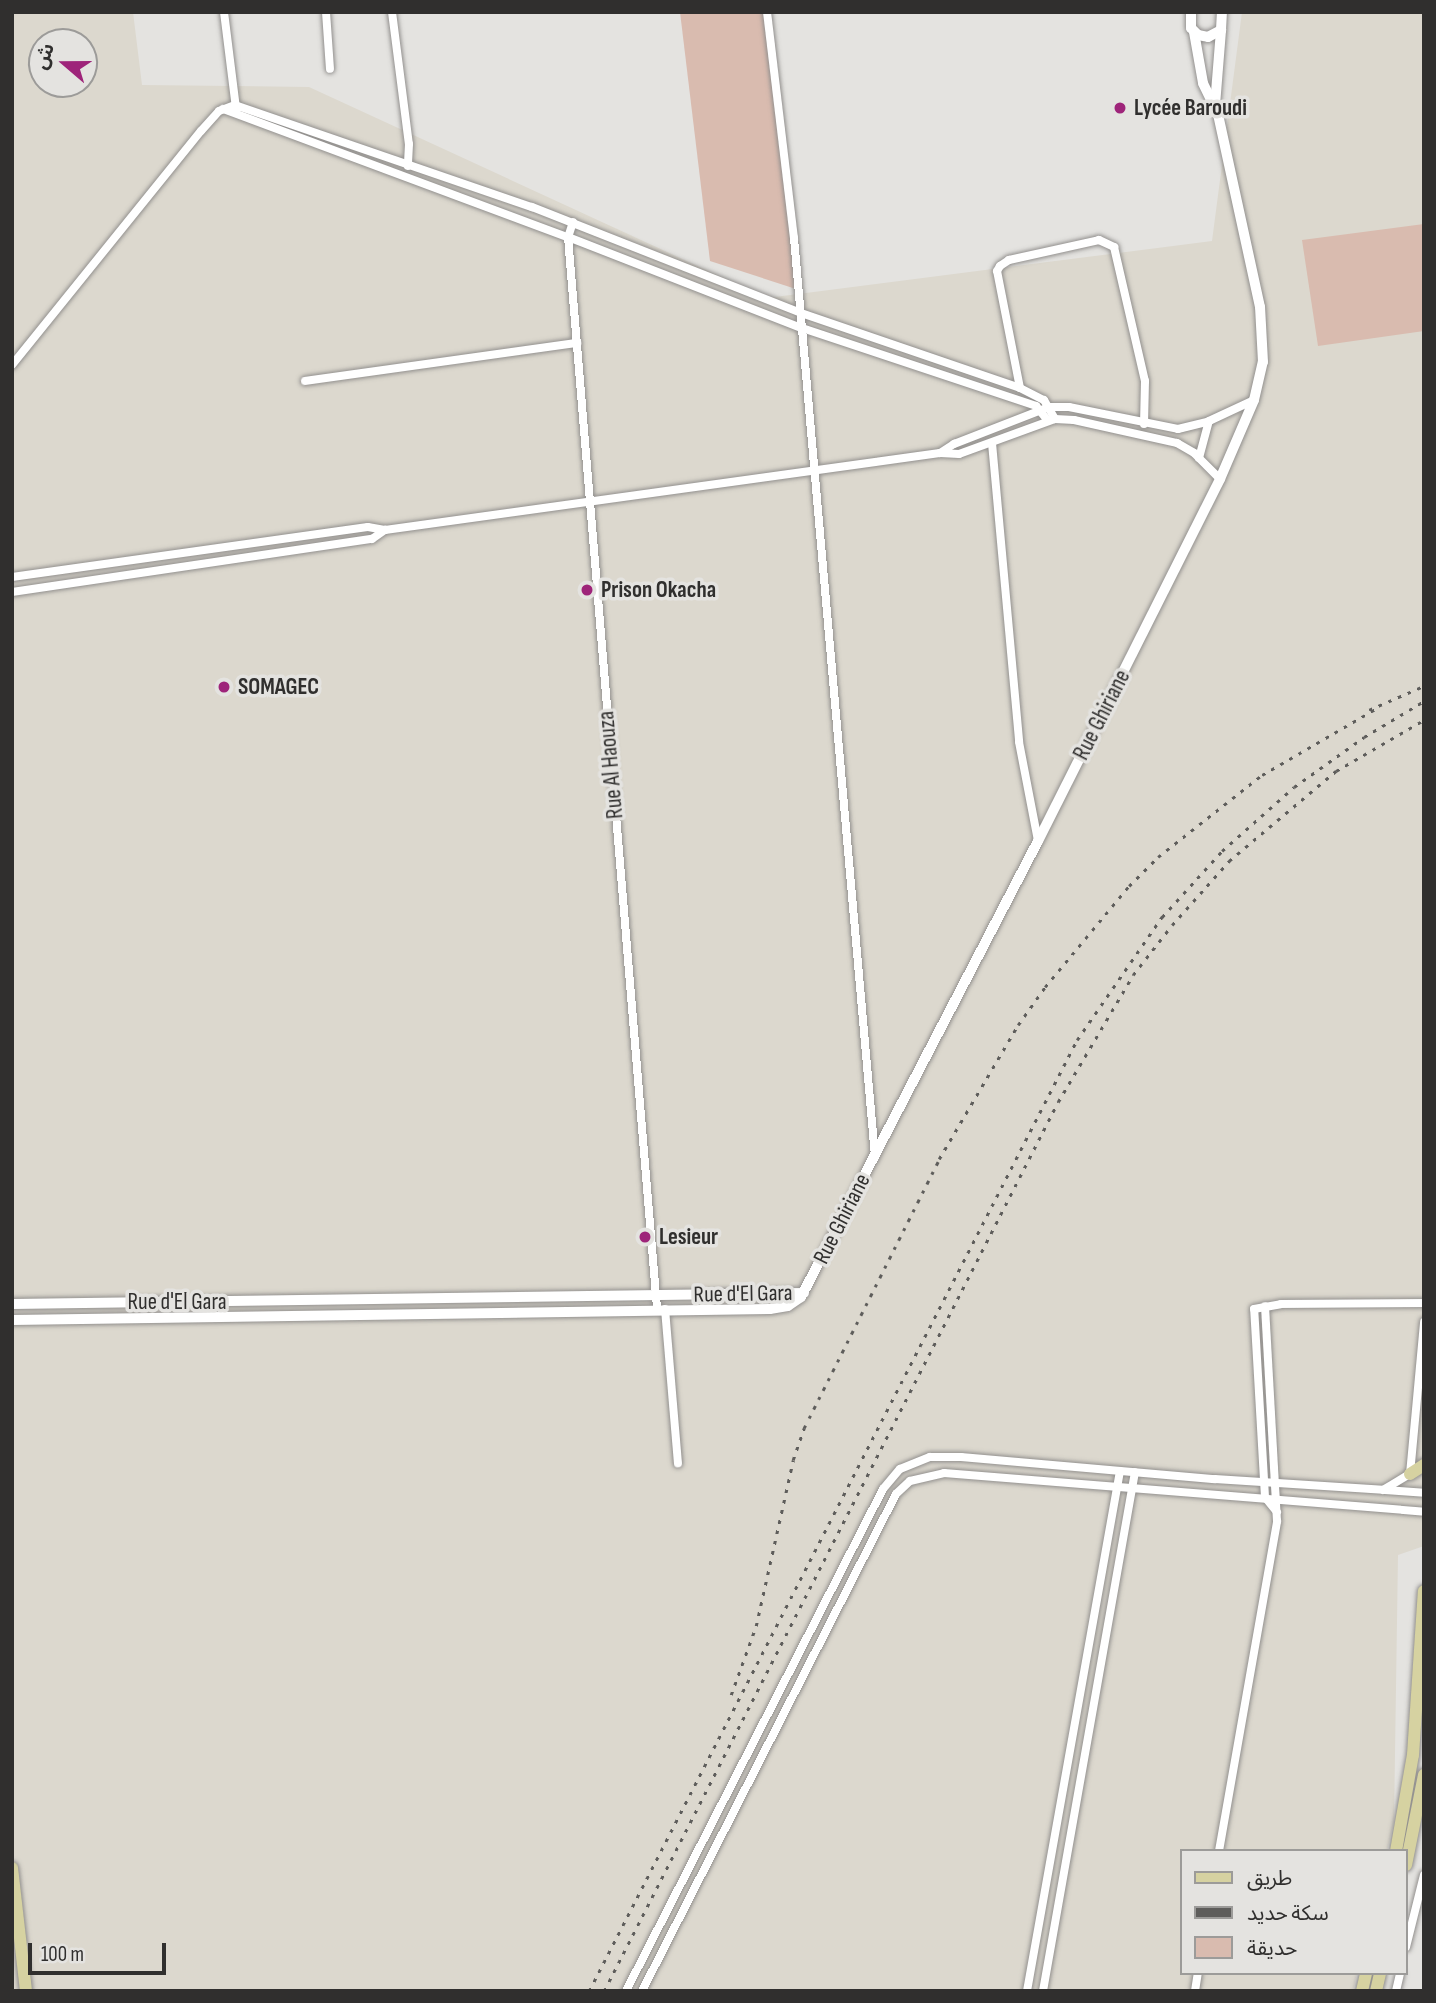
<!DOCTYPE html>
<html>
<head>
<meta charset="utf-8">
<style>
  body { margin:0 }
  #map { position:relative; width:1436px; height:2003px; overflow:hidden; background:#e4e3e0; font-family:"Sofia Sans Condensed","Noto Sans Arabic",sans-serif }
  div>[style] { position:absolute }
  .built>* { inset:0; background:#dcd8ce }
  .green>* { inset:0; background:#d9bbaf }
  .roads { filter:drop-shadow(0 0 2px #92908e) drop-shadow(0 0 2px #92908e) }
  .minor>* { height:8px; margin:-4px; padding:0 4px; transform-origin:4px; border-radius:4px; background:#fff }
  .tertiary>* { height:10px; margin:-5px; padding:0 5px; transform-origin:5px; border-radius:5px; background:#fff }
  .primary>* { height:12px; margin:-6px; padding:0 6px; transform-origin:6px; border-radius:6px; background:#d6d2a1 }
  .rail>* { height:2.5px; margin-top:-1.25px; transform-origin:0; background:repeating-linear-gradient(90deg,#5e5d5b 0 3.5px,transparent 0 10.5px) }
  .dots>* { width:19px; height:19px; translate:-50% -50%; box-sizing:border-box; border:4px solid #e4e3e0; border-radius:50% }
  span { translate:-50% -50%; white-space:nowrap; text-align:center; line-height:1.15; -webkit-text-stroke:7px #e4e3e0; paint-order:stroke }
  .poi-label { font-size:23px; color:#302f2e; font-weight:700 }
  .left { translate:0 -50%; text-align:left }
  .street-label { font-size:23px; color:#302f2e }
  .frame { position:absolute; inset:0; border:14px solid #302f2e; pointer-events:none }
  .legend { position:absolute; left:1180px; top:1849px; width:228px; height:126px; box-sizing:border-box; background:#e4e3e0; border:2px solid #9c9b99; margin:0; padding:9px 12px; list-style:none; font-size:21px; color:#302f2e }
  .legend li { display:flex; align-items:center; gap:14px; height:35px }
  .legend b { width:35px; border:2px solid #9c9b99 }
  .north { position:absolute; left:28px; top:28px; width:70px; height:70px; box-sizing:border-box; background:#e4e3e0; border:2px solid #9c9b99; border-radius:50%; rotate:290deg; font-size:19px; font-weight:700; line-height:28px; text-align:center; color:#302f2e }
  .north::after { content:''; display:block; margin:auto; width:24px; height:32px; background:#9e247a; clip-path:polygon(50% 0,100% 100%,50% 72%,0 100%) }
  .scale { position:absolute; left:28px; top:1943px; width:138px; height:32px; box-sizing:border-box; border:4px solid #302f2e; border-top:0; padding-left:9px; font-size:21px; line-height:24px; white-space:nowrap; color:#302f2e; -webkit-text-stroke:5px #e4e3e0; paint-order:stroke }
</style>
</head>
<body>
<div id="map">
  <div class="built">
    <i style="clip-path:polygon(evenodd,12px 12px,133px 12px,142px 85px,309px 87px,767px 298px,1212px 241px,1242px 12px,1424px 12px,1424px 1546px,1398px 1555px,1394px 1821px,1387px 1851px,1182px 1851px,1182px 1973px,1357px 1973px,1353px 1991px,12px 1991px,12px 12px,42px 42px,84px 42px,84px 84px,42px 84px,42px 42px)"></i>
  </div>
  <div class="green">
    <i style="clip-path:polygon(680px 12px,767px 12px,799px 290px,710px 261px)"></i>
    <i style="clip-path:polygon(1424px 224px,1424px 331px,1318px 346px,1302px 240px)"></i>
  </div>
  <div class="roads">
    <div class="minor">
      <i style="left:224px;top:12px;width:98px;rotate:82.9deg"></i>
      <i style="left:326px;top:12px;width:57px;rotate:86deg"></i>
      <i style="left:392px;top:12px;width:133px;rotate:82.7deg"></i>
      <i style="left:409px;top:144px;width:22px;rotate:93deg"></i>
      <i style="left:767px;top:12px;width:228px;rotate:83.2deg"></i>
      <i style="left:794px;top:238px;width:922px;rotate:84.96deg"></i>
      <i style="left:223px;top:109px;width:368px;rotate:20.4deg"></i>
      <i style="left:568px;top:237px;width:251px;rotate:21.3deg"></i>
      <i style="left:802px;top:328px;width:247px;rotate:18.4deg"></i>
      <i style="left:1036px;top:406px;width:19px;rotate:51deg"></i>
      <i style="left:573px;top:222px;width:16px;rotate:108deg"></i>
      <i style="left:568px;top:237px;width:1076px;rotate:85.25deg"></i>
      <i style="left:12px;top:365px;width:301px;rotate:-51.1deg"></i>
      <i style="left:201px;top:131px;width:27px;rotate:-48deg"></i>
      <i style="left:219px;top:111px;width:17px;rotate:-21deg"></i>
      <i style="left:235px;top:105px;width:314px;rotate:19deg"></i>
      <i style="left:532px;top:207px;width:289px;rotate:21.5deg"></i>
      <i style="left:801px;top:313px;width:231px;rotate:18.9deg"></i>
      <i style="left:1020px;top:388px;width:27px;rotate:27deg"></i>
      <i style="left:1044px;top:400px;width:22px;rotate:60deg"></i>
      <i style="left:305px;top:381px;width:275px;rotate:-8deg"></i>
      <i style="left:1020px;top:388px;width:119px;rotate:-101.1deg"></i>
      <i style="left:997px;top:271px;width:6px;rotate:-59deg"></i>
      <i style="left:1000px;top:266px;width:11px;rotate:-34deg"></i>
      <i style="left:1009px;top:260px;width:92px;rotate:-12.5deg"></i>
      <i style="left:1099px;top:240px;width:17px;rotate:25deg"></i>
      <i style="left:1114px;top:247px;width:138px;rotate:77deg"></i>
      <i style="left:1145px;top:381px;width:43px;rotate:91.3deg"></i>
      <i style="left:992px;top:443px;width:300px;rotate:84.8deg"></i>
      <i style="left:1019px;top:742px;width:101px;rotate:79.1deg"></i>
      <i style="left:940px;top:453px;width:17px;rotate:-33deg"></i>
      <i style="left:954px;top:444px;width:102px;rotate:-21.3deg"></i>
      <i style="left:1049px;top:407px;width:20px"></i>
      <i style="left:1069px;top:407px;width:111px;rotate:11.4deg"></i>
      <i style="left:1178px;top:429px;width:32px;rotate:-14deg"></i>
      <i style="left:1209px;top:421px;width:50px;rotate:-25deg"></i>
      <i style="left:1199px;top:458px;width:38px;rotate:-75deg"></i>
      <i style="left:12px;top:577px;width:359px;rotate:-8deg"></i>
      <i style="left:368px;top:527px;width:17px;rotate:10deg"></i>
      <i style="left:385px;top:530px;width:560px;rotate:-7.9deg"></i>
      <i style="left:940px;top:453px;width:19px;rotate:3deg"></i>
      <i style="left:959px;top:454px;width:102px;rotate:-20deg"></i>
      <i style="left:1055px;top:419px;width:19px;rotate:3deg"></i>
      <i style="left:1074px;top:420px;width:106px;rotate:12.6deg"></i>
      <i style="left:1177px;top:443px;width:20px;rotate:30deg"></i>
      <i style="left:1194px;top:453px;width:37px;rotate:45deg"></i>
      <i style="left:12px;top:592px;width:364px;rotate:-8.4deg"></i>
      <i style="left:372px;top:539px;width:16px;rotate:-35deg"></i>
      <i style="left:665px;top:1309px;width:155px;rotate:85.2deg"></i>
      <i style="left:1385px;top:1490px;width:39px;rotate:4deg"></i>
      <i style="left:1277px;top:1512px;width:19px;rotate:-129deg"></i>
      <i style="left:1265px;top:1497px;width:188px;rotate:-93.3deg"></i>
      <i style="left:1254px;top:1309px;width:27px;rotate:-10deg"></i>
      <i style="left:1281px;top:1304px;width:143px;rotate:-0.4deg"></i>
      <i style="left:1219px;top:1851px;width:335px;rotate:-80deg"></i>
      <i style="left:1277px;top:1521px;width:215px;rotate:-93.2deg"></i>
      <i style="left:1406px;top:1947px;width:74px;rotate:-76deg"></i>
      <i style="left:626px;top:1991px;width:564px;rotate:-62.89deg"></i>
      <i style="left:883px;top:1489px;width:26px;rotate:-50deg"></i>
      <i style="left:900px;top:1469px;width:32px;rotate:-22deg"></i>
      <i style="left:930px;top:1457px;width:31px"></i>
      <i style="left:961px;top:1457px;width:255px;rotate:5deg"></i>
      <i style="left:1215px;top:1479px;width:168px;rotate:3.7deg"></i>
      <i style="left:1383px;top:1490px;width:31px;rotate:-31deg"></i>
      <i style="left:1410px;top:1474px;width:153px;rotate:-84.7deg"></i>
      <i style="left:642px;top:1991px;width:558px;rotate:-62.93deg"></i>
      <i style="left:896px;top:1494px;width:19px;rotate:-43deg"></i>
      <i style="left:910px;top:1481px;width:35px;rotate:-13deg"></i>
      <i style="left:944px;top:1473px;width:482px;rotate:4.6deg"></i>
      <i style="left:1027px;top:1991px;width:528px;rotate:-79.86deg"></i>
      <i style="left:1043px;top:1991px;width:527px;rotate:-79.95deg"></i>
      <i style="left:1195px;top:1991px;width:18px;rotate:-81deg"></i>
      <i style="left:1396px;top:1991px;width:18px;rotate:-77deg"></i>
    </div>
    <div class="tertiary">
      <i style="left:1191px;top:12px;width:16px;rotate:90deg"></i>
      <i style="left:1191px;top:28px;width:10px;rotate:45deg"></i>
      <i style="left:1198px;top:35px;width:10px;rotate:11deg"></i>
      <i style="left:1208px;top:37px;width:15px;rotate:-28deg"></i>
      <i style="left:1221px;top:30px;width:18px;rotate:-87deg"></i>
      <i style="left:1215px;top:105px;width:75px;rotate:-85.4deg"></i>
      <i style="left:12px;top:1304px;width:792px;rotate:-0.8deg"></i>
      <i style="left:12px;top:1320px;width:758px;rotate:-0.83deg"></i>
      <i style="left:770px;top:1309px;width:18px;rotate:-9deg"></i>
      <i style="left:788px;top:1306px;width:16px;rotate:-35deg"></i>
      <i style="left:801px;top:1297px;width:514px;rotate:-62.54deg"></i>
      <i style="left:1038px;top:841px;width:405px;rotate:-63.3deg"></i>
      <i style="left:1220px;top:479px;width:86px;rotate:-66.7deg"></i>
      <i style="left:1254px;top:400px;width:39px;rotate:-77deg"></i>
      <i style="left:1263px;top:362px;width:55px;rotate:-93.1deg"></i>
      <i style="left:1260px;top:307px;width:198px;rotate:-102.3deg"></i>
      <i style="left:1218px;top:114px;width:34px;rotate:-116deg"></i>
      <i style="left:1203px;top:83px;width:52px;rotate:-100deg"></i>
    </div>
    <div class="primary">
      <i style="left:1410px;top:1474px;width:17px;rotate:-33deg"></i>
      <i style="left:1396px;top:1851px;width:97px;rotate:-80deg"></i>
      <i style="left:1413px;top:1755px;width:164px;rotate:-86.2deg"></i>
      <i style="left:1406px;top:1865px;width:92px;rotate:-78.7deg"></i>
      <i style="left:12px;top:1868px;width:124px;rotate:83.5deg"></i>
      <i style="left:1362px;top:1991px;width:18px;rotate:-77deg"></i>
      <i style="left:1376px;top:1991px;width:18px;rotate:-77deg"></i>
    </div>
  </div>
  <div class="rail">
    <i style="left:1369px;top:710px;width:60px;rotate:-23.6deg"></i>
    <i style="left:731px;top:1695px;width:73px;rotate:-70.1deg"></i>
    <i style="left:756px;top:1626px;width:170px;rotate:-77.4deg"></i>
    <i style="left:793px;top:1460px;width:34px;rotate:-71deg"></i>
    <i style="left:804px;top:1428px;width:301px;rotate:-63.3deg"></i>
    <i style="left:939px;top:1159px;width:156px;rotate:-59.5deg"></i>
    <i style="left:1018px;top:1025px;width:47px;rotate:-54.6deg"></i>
    <i style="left:1045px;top:987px;width:131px;rotate:-50.3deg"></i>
    <i style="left:1129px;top:886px;width:41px;rotate:-45deg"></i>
    <i style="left:1158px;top:857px;width:132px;rotate:-38.3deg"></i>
    <i style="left:1262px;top:775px;width:135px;rotate:-30.2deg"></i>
    <i style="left:589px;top:1991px;width:1069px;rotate:-62.84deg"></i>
    <i style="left:1077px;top:1040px;width:150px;rotate:-55.4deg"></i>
    <i style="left:1162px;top:917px;width:89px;rotate:-47.7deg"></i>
    <i style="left:1222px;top:851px;width:96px;rotate:-41.6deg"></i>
    <i style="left:1294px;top:787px;width:86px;rotate:-35.5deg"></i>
    <i style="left:1364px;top:737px;width:70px;rotate:-31deg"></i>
    <i style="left:604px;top:1991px;width:998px;rotate:-62.95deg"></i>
    <i style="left:1058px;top:1102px;width:147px;rotate:-59.4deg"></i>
    <i style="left:1133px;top:975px;width:63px;rotate:-52deg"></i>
    <i style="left:1172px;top:925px;width:86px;rotate:-48.3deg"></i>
    <i style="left:1229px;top:861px;width:140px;rotate:-40.1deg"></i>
    <i style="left:1336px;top:771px;width:102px;rotate:-30.1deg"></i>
  </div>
  <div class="dots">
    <i style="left:1120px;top:108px;background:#9e247a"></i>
    <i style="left:587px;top:590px;background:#9e247a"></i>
    <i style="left:224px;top:687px;background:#9e247a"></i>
    <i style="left:645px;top:1237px;background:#9e247a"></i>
  </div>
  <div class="poi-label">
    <span class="left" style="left:1134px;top:108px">Lycée Baroudi</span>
    <span class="left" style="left:601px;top:590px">Prison Okacha</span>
    <span class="left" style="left:238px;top:687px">SOMAGEC</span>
    <span class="left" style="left:659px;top:1237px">Lesieur</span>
  </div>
  <div class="street-label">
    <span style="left:1102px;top:715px;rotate:-63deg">Rue Ghiriane</span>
    <span style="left:611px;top:765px;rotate:-95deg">Rue Al Haouza</span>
    <span style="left:842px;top:1219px;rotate:-63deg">Rue Ghiriane</span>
    <span style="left:743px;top:1294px;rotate:-1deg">Rue d'El Gara</span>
    <span style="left:177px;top:1302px">Rue d'El Gara</span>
  </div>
  <div class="frame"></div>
  <ul class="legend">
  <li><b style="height:9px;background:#d6d2a1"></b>طريق</li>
  <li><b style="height:9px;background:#5e5d5b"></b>سكة حديد</li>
  <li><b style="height:19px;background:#d9bbaf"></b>حديقة</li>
  </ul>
  <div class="north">ش</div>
  <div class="scale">100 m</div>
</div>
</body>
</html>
